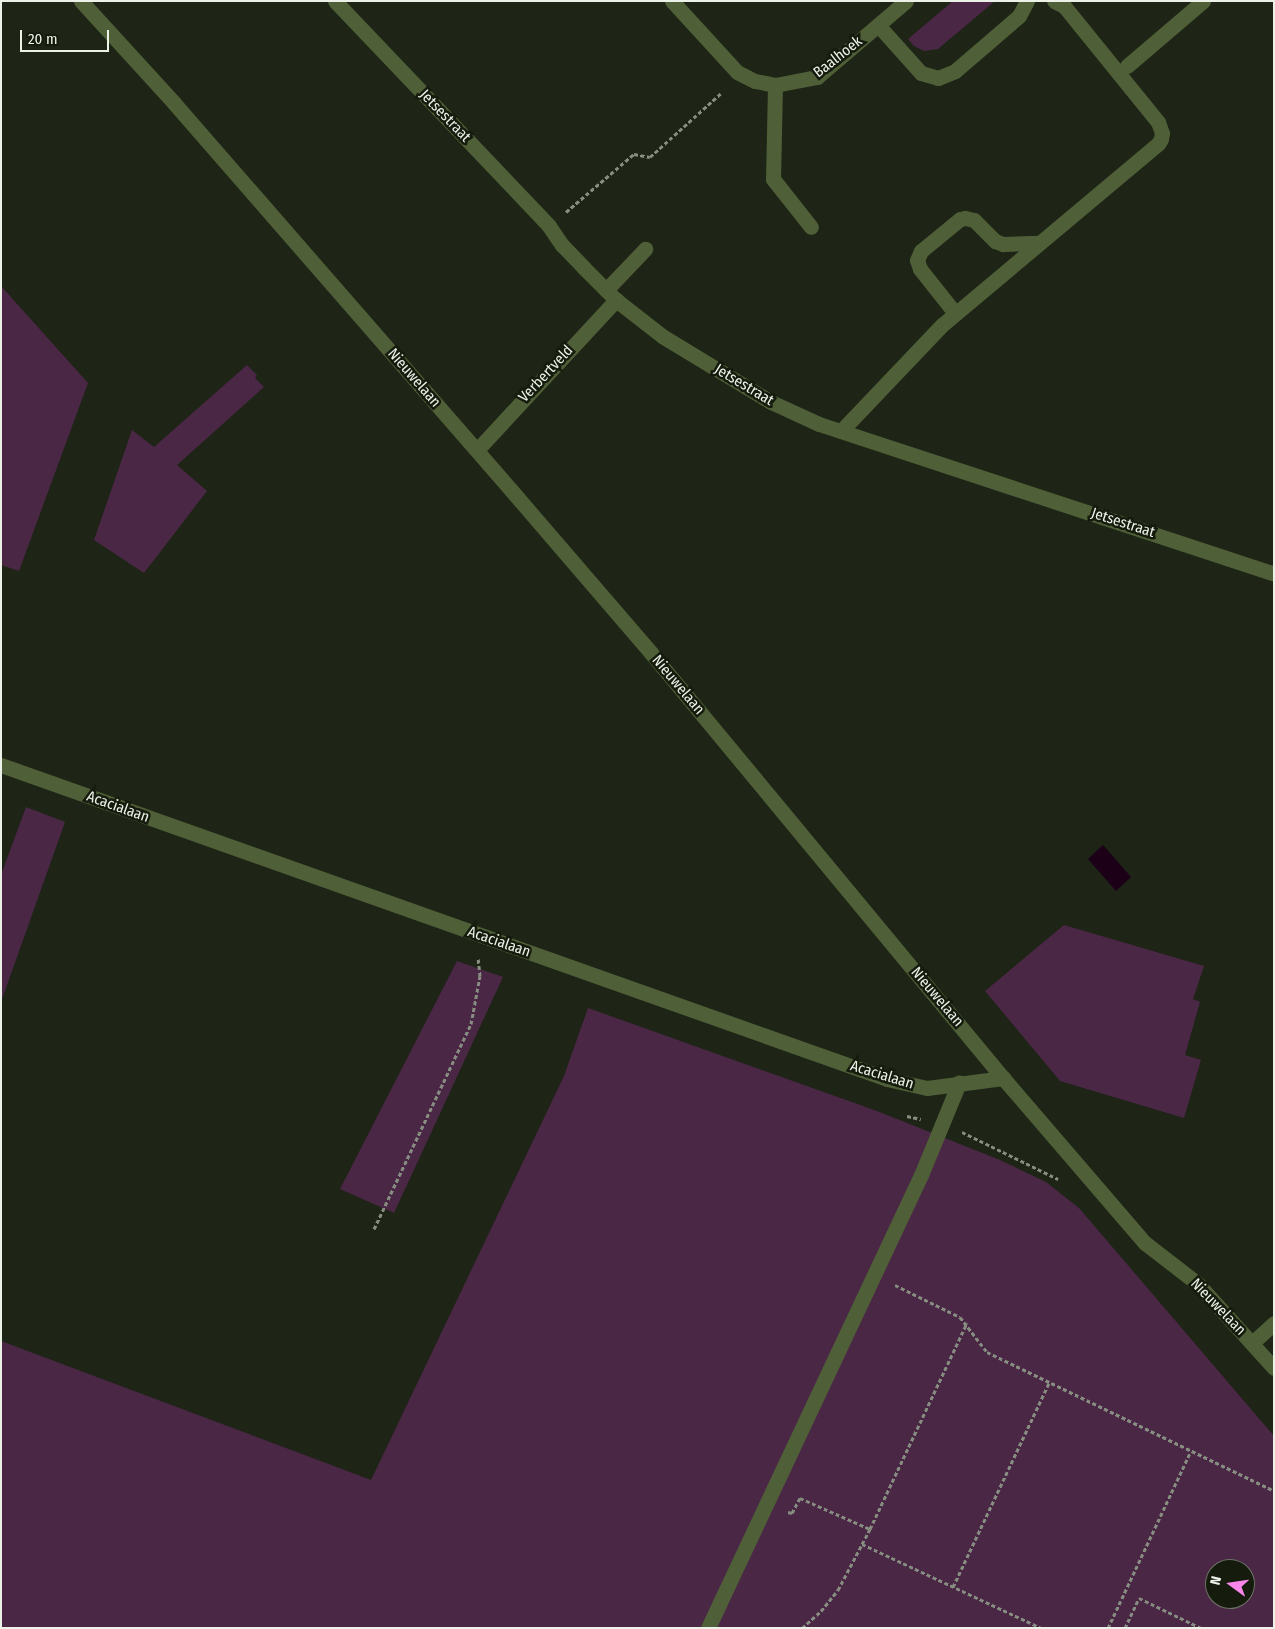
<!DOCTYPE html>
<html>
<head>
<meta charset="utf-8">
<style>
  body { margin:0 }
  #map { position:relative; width:1275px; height:1629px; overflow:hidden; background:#1e2416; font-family:"Fira Sans Condensed",sans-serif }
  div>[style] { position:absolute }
  .green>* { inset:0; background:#4a2745 }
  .water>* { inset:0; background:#1b0018 }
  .path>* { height:3px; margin-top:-1.5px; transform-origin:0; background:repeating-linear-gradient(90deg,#878d81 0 4px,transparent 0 6.5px) }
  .minor>* { height:15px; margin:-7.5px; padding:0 7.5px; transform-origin:7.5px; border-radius:7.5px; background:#4f5f37 }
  span { translate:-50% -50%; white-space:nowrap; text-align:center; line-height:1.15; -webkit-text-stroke:5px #151b0d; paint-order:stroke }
  .street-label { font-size:15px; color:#edf2e8 }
  .frame { position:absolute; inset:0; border:2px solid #edf2e8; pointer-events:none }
  .north { position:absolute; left:1205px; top:1559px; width:50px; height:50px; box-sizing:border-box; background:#151b0d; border:1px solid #6b7165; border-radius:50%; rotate:284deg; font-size:14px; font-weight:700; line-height:20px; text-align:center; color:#edf2e8 }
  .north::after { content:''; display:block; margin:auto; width:18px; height:22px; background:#f987e9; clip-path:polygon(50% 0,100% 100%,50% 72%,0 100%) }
  .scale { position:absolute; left:20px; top:30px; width:89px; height:22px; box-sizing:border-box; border:2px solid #edf2e8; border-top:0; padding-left:6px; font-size:15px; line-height:18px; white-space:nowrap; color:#edf2e8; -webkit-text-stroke:4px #151b0d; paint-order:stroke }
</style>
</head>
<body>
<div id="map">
  <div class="green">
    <i style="clip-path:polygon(953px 1px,995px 1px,938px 49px,924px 51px,914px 46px,908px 39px)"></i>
    <i style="clip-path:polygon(1px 286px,88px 383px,19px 571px,1px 565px)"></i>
    <i style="clip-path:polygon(247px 365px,257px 375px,255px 378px,264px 387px,177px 465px,207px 491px,144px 573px,94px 540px,132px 430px,154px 447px)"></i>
    <i style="clip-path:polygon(26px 807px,65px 822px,1px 1002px,1px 875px)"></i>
    <i style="clip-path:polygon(1064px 925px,1204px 966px,1193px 999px,1200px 1002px,1185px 1055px,1201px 1060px,1184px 1118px,1060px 1081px,985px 991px)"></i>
    <i style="clip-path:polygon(457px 961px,503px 977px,394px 1213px,340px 1189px)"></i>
    <i style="clip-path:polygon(evenodd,588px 1008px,877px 1111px,1000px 1160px,1046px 1182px,1079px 1208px,1274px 1436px,1274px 1628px,1px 1628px,1px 1341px,371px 1480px,564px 1076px,588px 1008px,1215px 1569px,1245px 1569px,1245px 1599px,1215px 1599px,1215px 1569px)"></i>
  </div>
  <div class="water">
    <i style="clip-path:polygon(1103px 845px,1131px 877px,1116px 891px,1088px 859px)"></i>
  </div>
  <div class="path">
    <i style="left:566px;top:212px;width:89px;rotate:-40.5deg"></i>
    <i style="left:634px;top:154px;width:16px;rotate:11deg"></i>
    <i style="left:650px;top:157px;width:96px;rotate:-42deg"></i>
    <i style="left:907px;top:1116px;width:14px;rotate:12deg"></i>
    <i style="left:962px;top:1132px;width:107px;rotate:26.1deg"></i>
    <i style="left:374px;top:1229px;width:227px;rotate:-64.7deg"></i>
    <i style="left:471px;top:1024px;width:49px;rotate:-79.4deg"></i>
    <i style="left:480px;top:976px;width:19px;rotate:-96deg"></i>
    <i style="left:895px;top:1285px;width:72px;rotate:26.2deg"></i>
    <i style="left:960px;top:1317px;width:44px;rotate:52.4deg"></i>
    <i style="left:987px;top:1352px;width:319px;rotate:25.8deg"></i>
    <i style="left:788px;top:1512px;width:4px;rotate:14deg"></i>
    <i style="left:792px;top:1513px;width:17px;rotate:-62deg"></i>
    <i style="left:800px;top:1498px;width:77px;rotate:23.9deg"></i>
    <i style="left:862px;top:1544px;width:198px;rotate:25.1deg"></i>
    <i style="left:953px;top:1587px;width:225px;rotate:-64.8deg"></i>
    <i style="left:802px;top:1628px;width:25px;rotate:-42deg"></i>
    <i style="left:821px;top:1611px;width:27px;rotate:-51deg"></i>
    <i style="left:838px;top:1590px;width:69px;rotate:-62.3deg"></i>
    <i style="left:870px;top:1529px;width:228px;rotate:-64.8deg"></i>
    <i style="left:1108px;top:1628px;width:195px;rotate:-64.9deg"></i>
    <i style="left:1125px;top:1628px;width:33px;rotate:-65deg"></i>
    <i style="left:1139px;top:1598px;width:69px;rotate:25.8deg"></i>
  </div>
  <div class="minor">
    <i style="left:81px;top:1px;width:138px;rotate:47.6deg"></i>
    <i style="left:174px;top:103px;width:513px;rotate:48.95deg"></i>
    <i style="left:511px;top:490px;width:215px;rotate:49.3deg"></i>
    <i style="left:651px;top:653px;width:552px;rotate:50.37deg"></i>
    <i style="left:1003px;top:1078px;width:218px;rotate:49.3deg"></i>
    <i style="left:1145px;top:1243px;width:67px;rotate:37.7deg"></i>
    <i style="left:1198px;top:1284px;width:113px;rotate:47.9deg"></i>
    <i style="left:335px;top:1px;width:311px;rotate:46.4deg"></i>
    <i style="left:549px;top:226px;width:23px;rotate:56deg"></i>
    <i style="left:562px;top:245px;width:32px;rotate:46deg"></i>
    <i style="left:584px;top:268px;width:45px;rotate:45deg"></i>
    <i style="left:616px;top:300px;width:58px;rotate:38deg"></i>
    <i style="left:662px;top:336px;width:127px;rotate:31.2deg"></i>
    <i style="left:771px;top:402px;width:53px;rotate:24.6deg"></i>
    <i style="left:819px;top:424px;width:479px;rotate:18.2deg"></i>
    <i style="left:672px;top:1px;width:96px;rotate:47.5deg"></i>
    <i style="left:737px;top:72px;width:20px;rotate:27deg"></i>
    <i style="left:755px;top:81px;width:20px;rotate:11deg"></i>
    <i style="left:775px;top:85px;width:43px;rotate:-10.8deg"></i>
    <i style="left:817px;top:77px;width:117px;rotate:-40.5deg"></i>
    <i style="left:878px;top:25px;width:64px;rotate:48.1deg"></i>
    <i style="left:921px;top:73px;width:18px;rotate:16deg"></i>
    <i style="left:938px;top:78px;width:18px;rotate:-22deg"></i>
    <i style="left:955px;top:71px;width:84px;rotate:-40.7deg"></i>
    <i style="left:1019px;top:16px;width:17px;rotate:-62deg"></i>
    <i style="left:1127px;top:66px;width:100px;rotate:-40.5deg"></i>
    <i style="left:775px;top:85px;width:94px;rotate:91.2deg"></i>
    <i style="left:773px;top:179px;width:61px;rotate:51.6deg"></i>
    <i style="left:606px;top:290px;width:57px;rotate:-46.4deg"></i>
    <i style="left:955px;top:313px;width:56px;rotate:-128.5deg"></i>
    <i style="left:920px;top:269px;width:9px;rotate:-108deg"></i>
    <i style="left:917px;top:260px;width:10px;rotate:-66deg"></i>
    <i style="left:921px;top:251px;width:50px;rotate:-39.4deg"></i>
    <i style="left:960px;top:219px;width:5px;rotate:-11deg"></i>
    <i style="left:965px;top:218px;width:9px;rotate:13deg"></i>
    <i style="left:974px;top:220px;width:30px;rotate:45deg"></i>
    <i style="left:995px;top:241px;width:9px;rotate:21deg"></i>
    <i style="left:1003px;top:244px;width:36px;rotate:-2deg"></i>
    <i style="left:841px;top:431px;width:146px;rotate:-46.4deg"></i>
    <i style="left:942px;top:325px;width:282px;rotate:-40deg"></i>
    <i style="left:1158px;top:144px;width:6px;rotate:-59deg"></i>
    <i style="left:1161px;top:139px;width:6px;rotate:-81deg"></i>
    <i style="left:1162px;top:133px;width:12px;rotate:-110deg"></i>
    <i style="left:1158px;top:122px;width:149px;rotate:-129deg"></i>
    <i style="left:1064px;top:6px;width:11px;rotate:-153deg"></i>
    <i style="left:477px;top:450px;width:205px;rotate:-47.2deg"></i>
    <i style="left:1px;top:765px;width:940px;rotate:19.51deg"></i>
    <i style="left:887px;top:1079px;width:41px;rotate:12.7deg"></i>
    <i style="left:927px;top:1088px;width:77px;rotate:-7.5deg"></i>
    <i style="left:1252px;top:1343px;width:30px;rotate:-42deg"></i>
    <i style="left:708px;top:1628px;width:501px;rotate:-64.82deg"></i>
    <i style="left:921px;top:1175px;width:100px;rotate:-67.6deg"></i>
  </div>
  <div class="street-label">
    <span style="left:838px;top:57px;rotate:-38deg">Baalhoek</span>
    <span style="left:445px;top:116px;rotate:46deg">Jetsestraat</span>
    <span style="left:546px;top:374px;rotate:-47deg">Verbertveld</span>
    <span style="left:414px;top:378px;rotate:49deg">Nieuwelaan</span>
    <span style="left:744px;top:385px;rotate:31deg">Jetsestraat</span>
    <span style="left:1123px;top:523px;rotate:18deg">Jetsestraat</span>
    <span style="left:678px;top:685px;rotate:50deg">Nieuwelaan</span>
    <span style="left:118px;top:807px;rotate:20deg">Acacialaan</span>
    <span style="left:499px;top:942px;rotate:19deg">Acacialaan</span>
    <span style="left:937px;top:997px;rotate:50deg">Nieuwelaan</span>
    <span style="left:882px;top:1075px;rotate:17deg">Acacialaan</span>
    <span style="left:1218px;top:1307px;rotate:46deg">Nieuwelaan</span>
  </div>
  <div class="frame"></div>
  <div class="north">N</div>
  <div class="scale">20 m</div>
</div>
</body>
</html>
